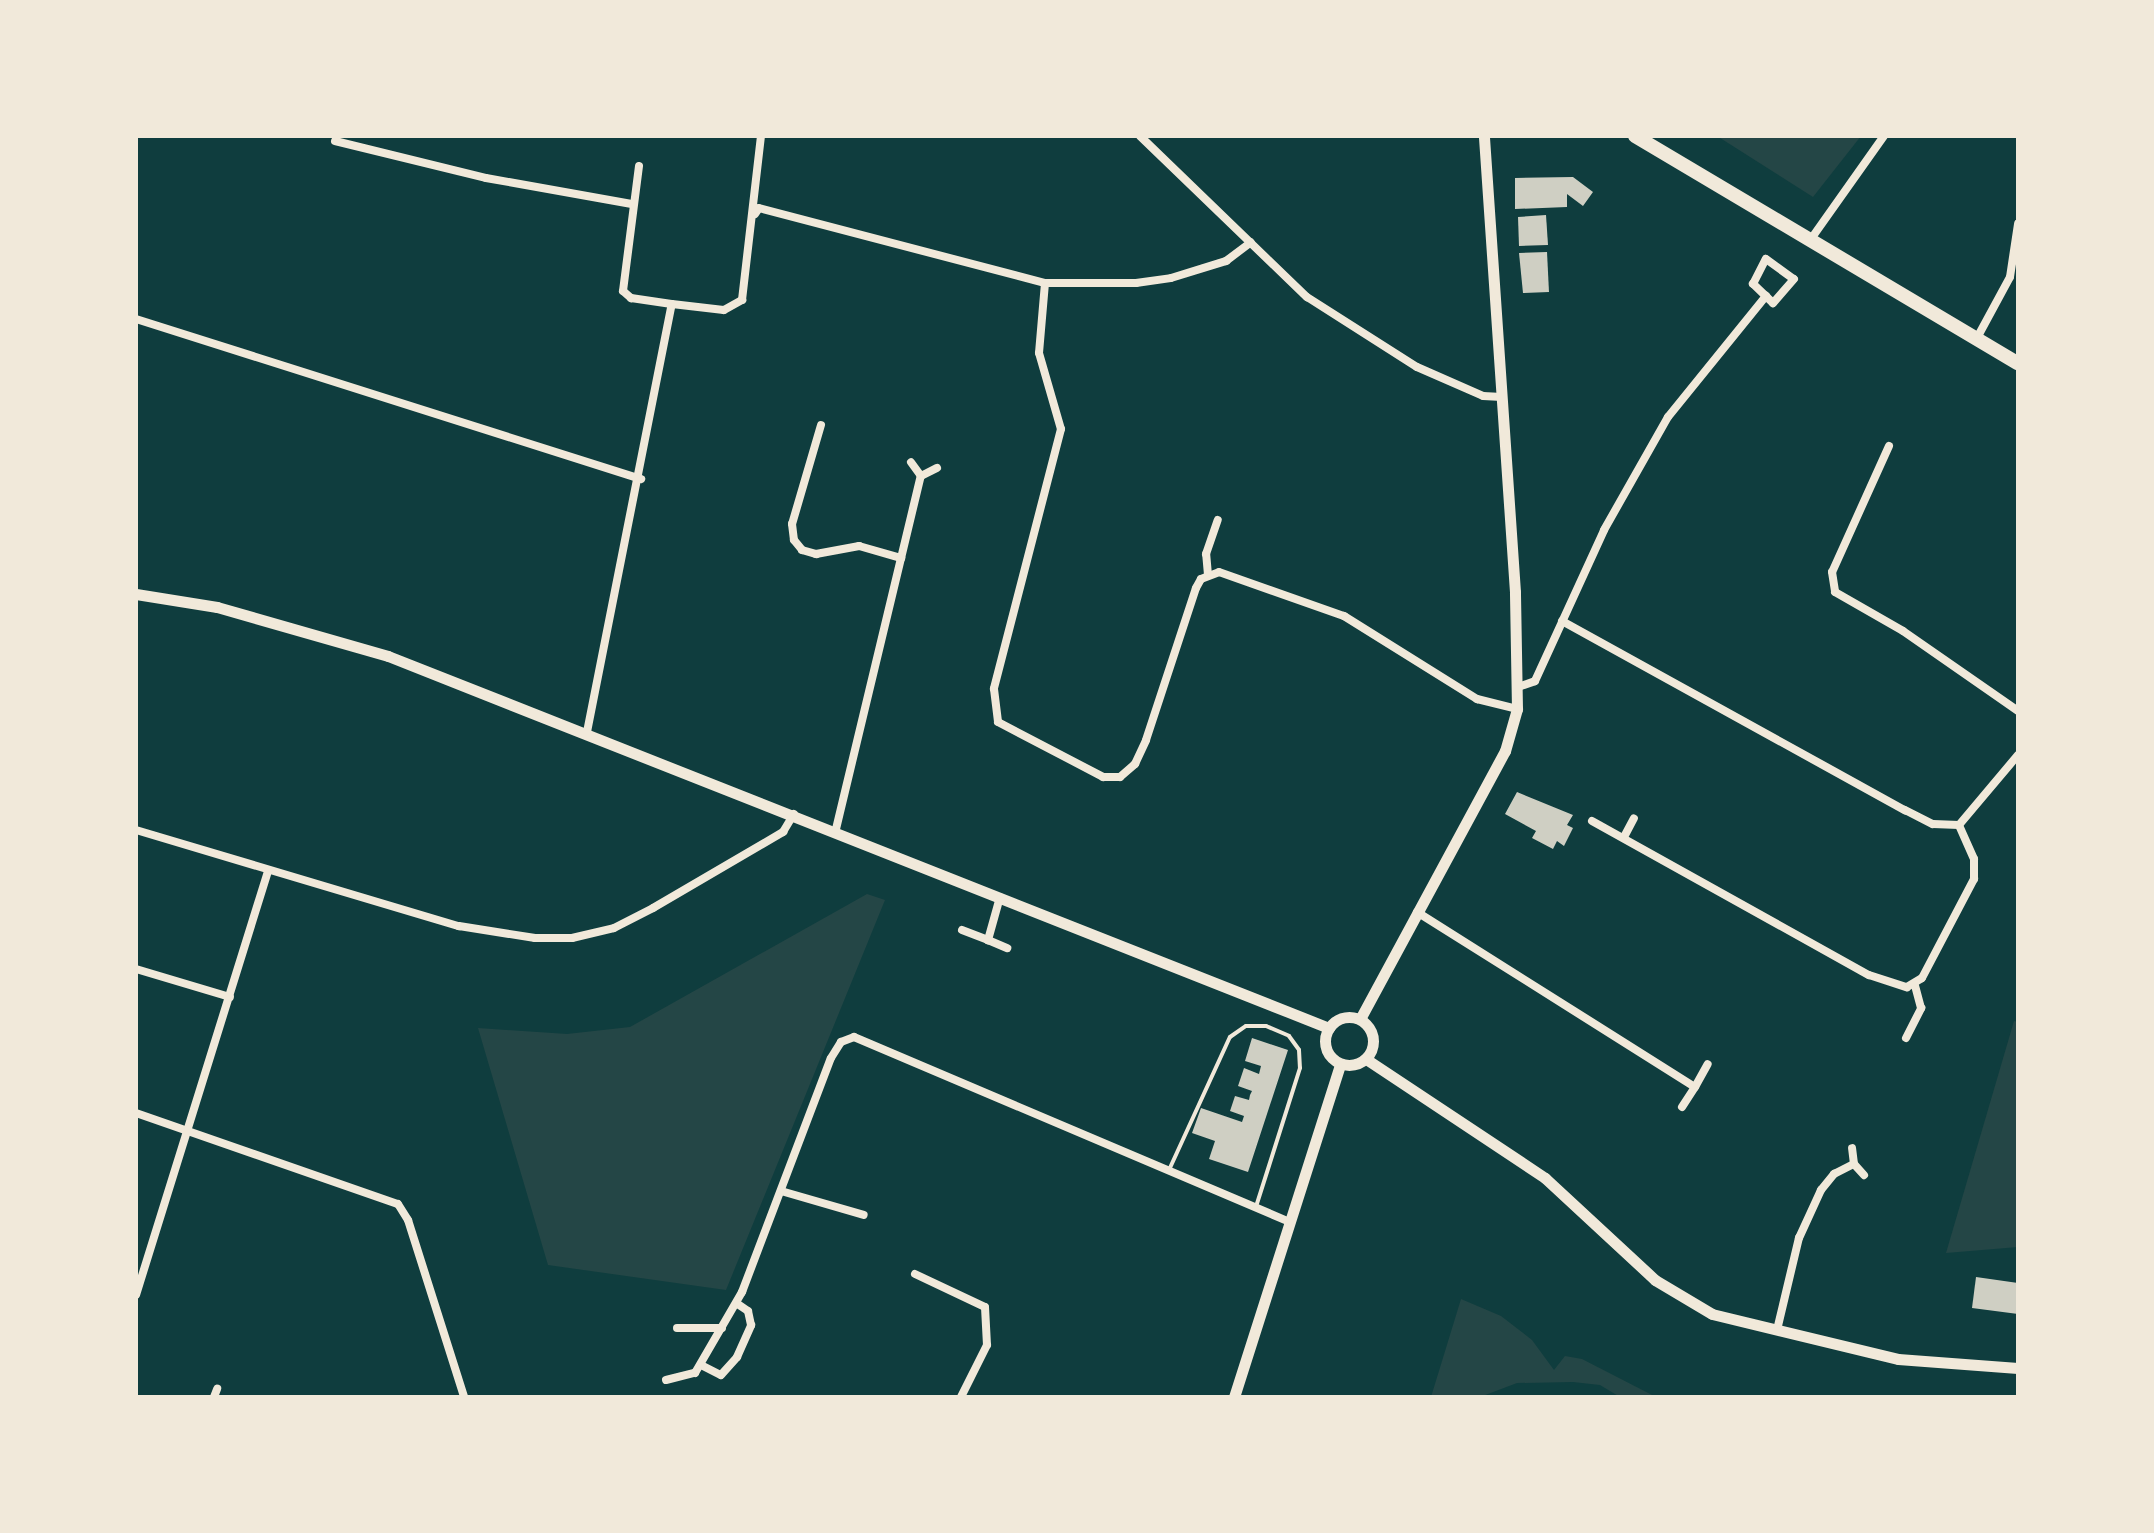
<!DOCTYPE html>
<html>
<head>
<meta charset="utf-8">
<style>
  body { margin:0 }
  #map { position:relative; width:2154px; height:1533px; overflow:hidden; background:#0f3d3e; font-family:"Roboto Condensed",sans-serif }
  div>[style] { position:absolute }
  .green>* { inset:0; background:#244646 }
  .building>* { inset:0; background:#cfcfc3 }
  .service>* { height:4px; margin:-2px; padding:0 2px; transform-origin:2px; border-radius:2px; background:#f1e9da }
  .minor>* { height:8px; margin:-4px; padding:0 4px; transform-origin:4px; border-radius:4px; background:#f1e9da }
  .tertiary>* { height:11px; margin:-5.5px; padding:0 5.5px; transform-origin:5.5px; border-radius:5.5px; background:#f1e9da }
  .tertiary>.ring { margin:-5.5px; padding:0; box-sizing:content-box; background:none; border:11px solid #f1e9da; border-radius:50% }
  .trunk>* { height:14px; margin:-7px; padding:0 7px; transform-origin:7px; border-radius:7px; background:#f1e9da }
  span { translate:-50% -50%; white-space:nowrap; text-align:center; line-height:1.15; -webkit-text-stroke:8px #f1e9da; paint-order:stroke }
  .frame { position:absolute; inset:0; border:138px solid #f1e9da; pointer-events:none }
</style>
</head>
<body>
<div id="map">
  <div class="green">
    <i style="clip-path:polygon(1717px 136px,1861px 136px,1813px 197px)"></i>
    <i style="clip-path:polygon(867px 894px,885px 900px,726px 1290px,548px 1265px,478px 1028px,567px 1034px,630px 1027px)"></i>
    <i style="clip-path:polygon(2014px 1021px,2018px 1022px,2018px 1247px,1946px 1253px)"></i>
    <i style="clip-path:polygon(1461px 1299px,1501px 1316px,1532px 1340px,1554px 1370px,1565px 1356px,1582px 1359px,1656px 1397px,1620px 1397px,1600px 1385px,1573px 1382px,1517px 1383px,1480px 1397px,1431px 1397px)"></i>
  </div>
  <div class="building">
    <i style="clip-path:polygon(1573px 177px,1593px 192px,1583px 206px,1567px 194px,1567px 207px,1515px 209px,1515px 178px)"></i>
    <i style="clip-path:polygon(1546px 215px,1548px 245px,1519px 246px,1518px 217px)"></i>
    <i style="clip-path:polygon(1547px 252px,1549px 292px,1523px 293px,1519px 253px)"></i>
    <i style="clip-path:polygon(1517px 792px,1573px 815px,1567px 825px,1573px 828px,1564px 846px,1557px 841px,1553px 849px,1532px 838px,1536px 831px,1505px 814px)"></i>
    <i style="clip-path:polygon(1252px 1038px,1288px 1050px,1248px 1172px,1209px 1159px,1215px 1141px,1192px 1133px,1201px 1108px,1242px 1122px,1244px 1116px,1230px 1111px,1235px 1096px,1249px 1100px,1250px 1095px,1252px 1091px,1238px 1086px,1244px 1068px,1259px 1074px,1261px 1066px,1245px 1061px)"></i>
    <i style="clip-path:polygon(1976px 1277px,2018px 1283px,2018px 1314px,1972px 1308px)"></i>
  </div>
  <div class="service">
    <i style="left:1169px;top:1170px;width:146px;rotate:-65.4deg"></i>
    <i style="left:1230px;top:1037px;width:19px;rotate:-35deg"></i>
    <i style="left:1246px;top:1026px;width:20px"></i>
    <i style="left:1266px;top:1026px;width:25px;rotate:23deg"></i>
    <i style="left:1289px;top:1036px;width:17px;rotate:54deg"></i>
    <i style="left:1299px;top:1050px;width:18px;rotate:87deg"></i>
    <i style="left:1300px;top:1068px;width:146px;rotate:107.6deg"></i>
  </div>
  <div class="minor">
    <i style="left:1140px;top:136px;width:232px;rotate:44deg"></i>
    <i style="left:1307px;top:297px;width:130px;rotate:32.5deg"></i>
    <i style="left:1417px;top:367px;width:72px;rotate:23.7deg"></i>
    <i style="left:1483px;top:396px;width:19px;rotate:3deg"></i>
    <i style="left:335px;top:141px;width:155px;rotate:13.8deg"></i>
    <i style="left:486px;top:178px;width:148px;rotate:10.1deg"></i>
    <i style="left:639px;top:166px;width:126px;rotate:97.3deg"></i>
    <i style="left:623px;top:291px;width:11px;rotate:41deg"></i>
    <i style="left:631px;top:298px;width:41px;rotate:8.3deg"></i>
    <i style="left:755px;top:214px;width:7px;rotate:-56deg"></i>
    <i style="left:759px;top:208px;width:296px;rotate:14.7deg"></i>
    <i style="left:1045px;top:283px;width:91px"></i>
    <i style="left:1136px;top:283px;width:35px;rotate:-8deg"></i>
    <i style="left:1171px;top:278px;width:58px;rotate:-17.2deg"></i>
    <i style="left:1226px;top:261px;width:31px;rotate:-37deg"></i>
    <i style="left:1811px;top:239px;width:126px;rotate:-54.7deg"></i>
    <i style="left:1766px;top:259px;width:34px;rotate:36deg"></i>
    <i style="left:1794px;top:279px;width:32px;rotate:131deg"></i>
    <i style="left:1773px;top:303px;width:28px;rotate:-136deg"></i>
    <i style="left:1753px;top:284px;width:28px;rotate:-63deg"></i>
    <i style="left:1045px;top:283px;width:70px;rotate:94.9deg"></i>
    <i style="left:1039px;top:353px;width:79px;rotate:73.9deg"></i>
    <i style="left:1061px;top:429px;width:268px;rotate:104.5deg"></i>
    <i style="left:994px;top:689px;width:33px;rotate:83deg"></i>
    <i style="left:998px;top:722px;width:119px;rotate:27.6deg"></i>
    <i style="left:1103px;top:777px;width:17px"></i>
    <i style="left:1120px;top:777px;width:20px;rotate:-41deg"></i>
    <i style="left:1135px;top:764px;width:26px;rotate:-65deg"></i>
    <i style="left:1146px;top:740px;width:160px;rotate:-71.8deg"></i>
    <i style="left:1196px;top:588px;width:10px;rotate:-61deg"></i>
    <i style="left:1201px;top:579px;width:19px;rotate:-21deg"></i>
    <i style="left:1219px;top:572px;width:133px;rotate:19.4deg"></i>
    <i style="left:1344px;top:616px;width:157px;rotate:32deg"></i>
    <i style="left:1477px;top:699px;width:41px;rotate:14deg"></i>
    <i style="left:136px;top:319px;width:530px;rotate:17.58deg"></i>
    <i style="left:1977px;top:338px;width:69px;rotate:-61.6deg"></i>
    <i style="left:2010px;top:277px;width:54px;rotate:-81.4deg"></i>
    <i style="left:821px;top:425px;width:103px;rotate:106.3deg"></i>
    <i style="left:792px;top:524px;width:16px;rotate:83deg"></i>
    <i style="left:794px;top:540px;width:13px;rotate:51deg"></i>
    <i style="left:802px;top:550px;width:15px;rotate:16deg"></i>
    <i style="left:816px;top:554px;width:44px;rotate:-10.5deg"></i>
    <i style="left:859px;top:546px;width:44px;rotate:15.9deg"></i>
    <i style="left:1889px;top:446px;width:138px;rotate:114.3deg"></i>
    <i style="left:1832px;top:572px;width:20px;rotate:81deg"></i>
    <i style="left:1835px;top:592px;width:78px;rotate:29.8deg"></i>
    <i style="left:1903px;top:631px;width:140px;rotate:34.8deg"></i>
    <i style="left:921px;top:476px;width:18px;rotate:-27deg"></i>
    <i style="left:1208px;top:575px;width:21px;rotate:-95deg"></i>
    <i style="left:1206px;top:554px;width:36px;rotate:-71deg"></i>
    <i style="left:1562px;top:621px;width:392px;rotate:28.9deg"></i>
    <i style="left:1905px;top:810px;width:31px;rotate:27deg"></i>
    <i style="left:1933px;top:824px;width:26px;rotate:2deg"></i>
    <i style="left:1518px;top:687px;width:18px;rotate:-19deg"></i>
    <i style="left:1535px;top:681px;width:166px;rotate:-65.4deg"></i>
    <i style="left:1604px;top:530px;width:130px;rotate:-60.5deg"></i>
    <i style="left:1668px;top:417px;width:156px;rotate:-51deg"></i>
    <i style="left:587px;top:732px;width:436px;rotate:-78.8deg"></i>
    <i style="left:672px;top:304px;width:52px;rotate:6.6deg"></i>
    <i style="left:724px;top:310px;width:21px;rotate:-29deg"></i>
    <i style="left:742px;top:300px;width:165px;rotate:-83.4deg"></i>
    <i style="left:1592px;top:821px;width:317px;rotate:29.1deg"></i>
    <i style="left:1869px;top:975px;width:40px;rotate:18deg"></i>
    <i style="left:1907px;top:987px;width:17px;rotate:-31deg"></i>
    <i style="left:1922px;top:978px;width:112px;rotate:-62.3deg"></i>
    <i style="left:1974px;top:879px;width:20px;rotate:-90deg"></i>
    <i style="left:1974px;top:859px;width:37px;rotate:-114deg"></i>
    <i style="left:1959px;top:825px;width:92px;rotate:-49.9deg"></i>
    <i style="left:836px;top:829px;width:363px;rotate:-76.5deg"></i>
    <i style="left:921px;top:476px;width:17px;rotate:-126deg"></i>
    <i style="left:136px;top:830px;width:337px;rotate:16.6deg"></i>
    <i style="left:459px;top:926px;width:77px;rotate:9deg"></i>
    <i style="left:535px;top:938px;width:37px"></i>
    <i style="left:572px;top:938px;width:43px;rotate:-13.4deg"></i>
    <i style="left:614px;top:928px;width:44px;rotate:-27.1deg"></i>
    <i style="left:653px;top:908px;width:151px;rotate:-30.3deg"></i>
    <i style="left:783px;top:832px;width:21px;rotate:-59deg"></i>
    <i style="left:1624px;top:837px;width:21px;rotate:-62deg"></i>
    <i style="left:1000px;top:897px;width:45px;rotate:105.6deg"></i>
    <i style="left:988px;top:940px;width:21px;rotate:23deg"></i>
    <i style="left:1417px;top:912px;width:328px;rotate:32.2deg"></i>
    <i style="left:1695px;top:1087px;width:26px;rotate:-61deg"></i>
    <i style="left:962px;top:930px;width:28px;rotate:21deg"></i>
    <i style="left:136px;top:969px;width:98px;rotate:16.6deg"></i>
    <i style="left:1906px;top:1038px;width:34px;rotate:-63deg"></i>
    <i style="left:1921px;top:1008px;width:24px;rotate:-105deg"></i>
    <i style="left:1682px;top:1107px;width:24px;rotate:-57deg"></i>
    <i style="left:136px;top:1113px;width:277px;rotate:19.2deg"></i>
    <i style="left:398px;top:1204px;width:19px;rotate:58deg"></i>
    <i style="left:408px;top:1220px;width:186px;rotate:72.4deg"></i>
    <i style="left:1854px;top:1164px;width:15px;rotate:48deg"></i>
    <i style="left:781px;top:1191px;width:86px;rotate:16.1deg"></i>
    <i style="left:915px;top:1274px;width:77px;rotate:25.2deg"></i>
    <i style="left:985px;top:1307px;width:38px;rotate:87deg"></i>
    <i style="left:987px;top:1345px;width:58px;rotate:116.6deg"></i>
    <i style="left:136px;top:1295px;width:444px;rotate:-72.7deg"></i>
    <i style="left:677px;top:1328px;width:45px"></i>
    <i style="left:1777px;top:1330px;width:95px;rotate:-76.6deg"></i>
    <i style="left:1799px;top:1238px;width:53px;rotate:-65.4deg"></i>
    <i style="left:1821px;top:1190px;width:21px;rotate:-51deg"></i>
    <i style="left:1834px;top:1174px;width:22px;rotate:-27deg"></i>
    <i style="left:1854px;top:1164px;width:16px;rotate:-97deg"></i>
    <i style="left:701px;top:1365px;width:22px;rotate:27deg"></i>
    <i style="left:721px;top:1375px;width:24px;rotate:-48deg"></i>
    <i style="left:737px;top:1357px;width:35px;rotate:-66deg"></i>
    <i style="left:751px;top:1325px;width:14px;rotate:-102deg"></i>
    <i style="left:748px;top:1311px;width:14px;rotate:-146deg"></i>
    <i style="left:666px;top:1380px;width:30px;rotate:-14deg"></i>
    <i style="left:695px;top:1373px;width:94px;rotate:-59.9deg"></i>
    <i style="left:742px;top:1292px;width:250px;rotate:-69.2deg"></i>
    <i style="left:831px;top:1058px;width:19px;rotate:-58deg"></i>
    <i style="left:841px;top:1042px;width:14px;rotate:-21deg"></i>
    <i style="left:854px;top:1037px;width:473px;rotate:23deg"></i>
    <i style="left:214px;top:1397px;width:9px;rotate:-69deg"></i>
  </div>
  <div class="tertiary">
    <i style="left:136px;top:594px;width:82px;rotate:9.1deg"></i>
    <i style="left:217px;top:607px;width:178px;rotate:16deg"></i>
    <i style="left:388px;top:656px;width:1012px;rotate:21.57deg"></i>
    <i class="ring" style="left:1325px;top:1017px;width:37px;height:37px"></i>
    <i style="left:1360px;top:1019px;width:305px;rotate:-61.6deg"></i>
    <i style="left:1505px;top:751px;width:44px;rotate:-74.1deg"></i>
    <i style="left:1517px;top:709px;width:117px;rotate:-91deg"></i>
    <i style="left:1515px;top:592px;width:457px;rotate:-93.9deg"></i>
    <i style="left:1366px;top:1059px;width:215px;rotate:33.6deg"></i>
    <i style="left:1545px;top:1178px;width:150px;rotate:42.8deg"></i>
    <i style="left:1655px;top:1280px;width:66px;rotate:30.8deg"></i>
    <i style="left:1712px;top:1314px;width:191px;rotate:13.6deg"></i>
    <i style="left:1898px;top:1359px;width:120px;rotate:4.3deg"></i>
    <i style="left:1234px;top:1397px;width:349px;rotate:-72.3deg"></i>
  </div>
  <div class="trunk">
    <i style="left:1635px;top:136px;width:445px;rotate:30.7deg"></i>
  </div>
  <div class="frame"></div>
</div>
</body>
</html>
